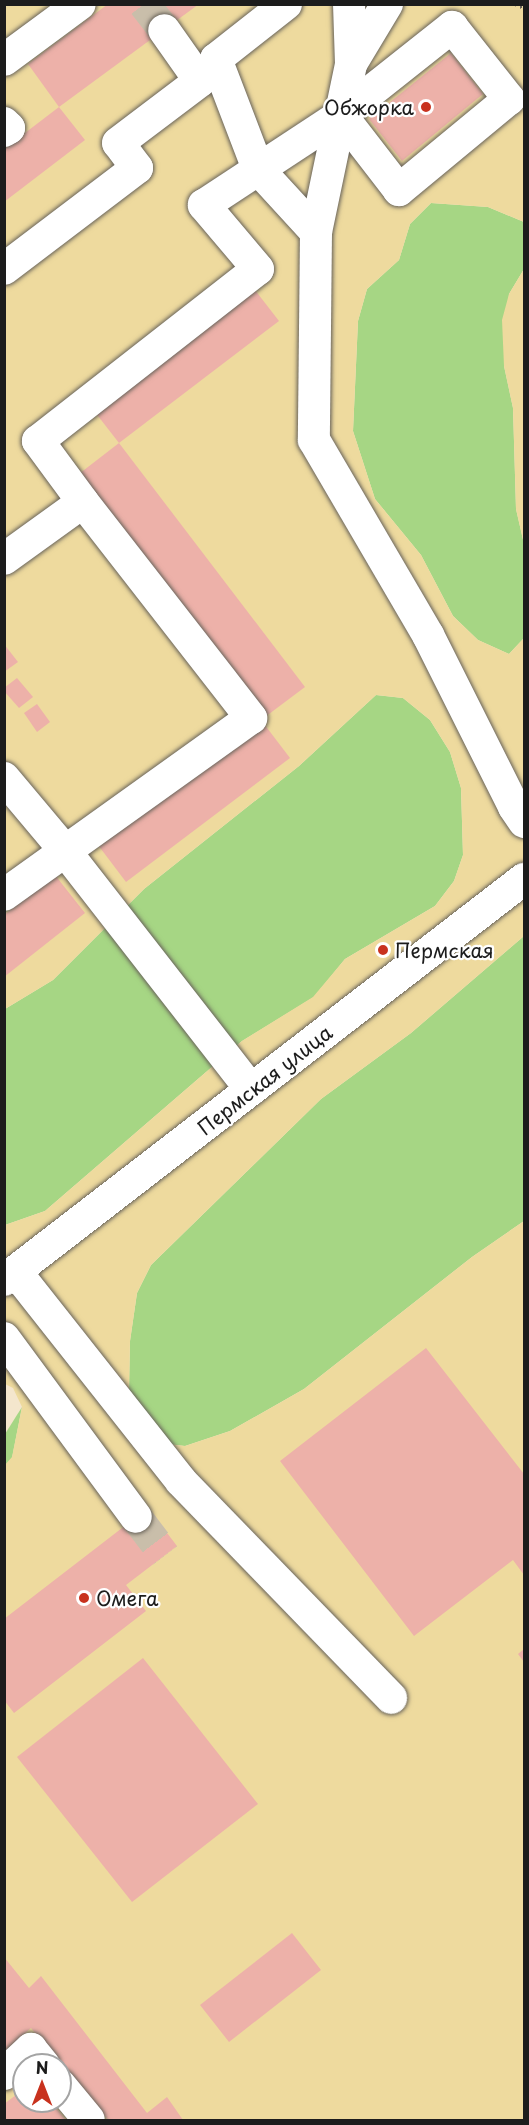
<!DOCTYPE html>
<html>
<head>
<meta charset="utf-8">
<style>
  body { margin:0 }
  #map { position:relative; width:529px; height:2125px; overflow:hidden; background:#f4e6cd; font-family:"Playpen Sans",sans-serif }
  div>[style] { position:absolute }
  .green>* { inset:0; background:#a6d684 }
  .sand>* { inset:0; background:#eeda9e }
  .building>* { inset:0; background:#edb1a9 }
  .minor-tunnel>* { height:32px; margin-top:-16px; transform-origin:0; background:repeating-linear-gradient(90deg,#c9beaa 0 32px,transparent 0 48px) }
  .path>* { height:4px; margin-top:-2px; transform-origin:0; background:repeating-linear-gradient(90deg,#68635a 0 1.5px,transparent 0 6px) }
  .roads { filter:drop-shadow(0 0 2px #68635a) drop-shadow(0 0 2px #68635a) }
  .minor>* { height:32px; margin:-16px; padding:0 16px; transform-origin:16px; border-radius:16px; background:#fff }
  .dots>* { width:16px; height:16px; translate:-50% -50%; box-sizing:border-box; border:3px solid #fff; border-radius:50% }
  span { translate:-50% -50%; white-space:nowrap; text-align:center; line-height:1.15; -webkit-text-stroke:4.5px #fff; paint-order:stroke }
  .poi-label { font-size:20px; color:#1c1c1c }
  .right { translate:-100% -50%; text-align:right }
  .left { translate:0 -50%; text-align:left }
  .street-label { font-size:20px; color:#1c1c1c }
  .frame { position:absolute; inset:0; border:6px solid #1c1c1c; pointer-events:none }
  .north { position:absolute; left:12px; top:2053px; width:60px; height:60px; box-sizing:border-box; background:#fff; border:2px solid #a4a4a4; border-radius:50%; rotate:0deg; font-size:16px; font-weight:700; line-height:24px; text-align:center; color:#1c1c1c }
  .north::after { content:''; display:block; margin:auto; width:21px; height:27px; background:#c8321e; clip-path:polygon(50% 0,100% 100%,50% 72%,0 100%) }
</style>
</head>
<body>
<div id="map">
  <div class="green">
    <i style="clip-path:polygon(431px 203px,488px 207px,524px 222px,524px 269px,509px 294px,504px 366px,513px 408px,516px 509px,524px 544px,524px 638px,509px 654px,478px 640px,453px 616px,421px 555px,375px 499px,353px 431px,358px 321px,367px 289px,399px 260px,410px 224px)"></i>
    <i style="clip-path:polygon(376px 695px,403px 698px,430px 720px,450px 752px,461px 788px,463px 855px,454px 881px,435px 906px,345px 959px,314px 997px,242px 1041px,45px 1211px,5px 1225px,5px 1009px,53px 980px,144px 889px,299px 766px)"></i>
    <i style="clip-path:polygon(524px 936px,524px 1221px,472px 1257px,304px 1389px,230px 1431px,185px 1446px,158px 1443px,129px 1390px,130px 1341px,137px 1293px,151px 1265px,321px 1099px,411px 1033px)"></i>
    <i style="clip-path:polygon(22px 1407px,12px 1458px,5px 1466px,5px 1434px)"></i>
  </div>
  <div class="sand">
    <i style="clip-path:polygon(evenodd,5px 5px,524px 5px,524px 222px,488px 207px,431px 203px,410px 224px,399px 260px,367px 289px,358px 321px,353px 431px,375px 499px,421px 555px,453px 616px,478px 640px,509px 654px,524px 638px,524px 936px,411px 1033px,321px 1099px,151px 1265px,137px 1293px,130px 1341px,129px 1390px,138px 1420px,158px 1443px,185px 1446px,230px 1431px,304px 1389px,472px 1257px,524px 1221px,524px 2120px,5px 2120px,4px 1466px,12px 1457px,22px 1407px,13px 1388px,5px 1384px,5px 1225px,45px 1211px,242px 1041px,313px 997px,345px 959px,435px 906px,454px 881px,463px 855px,461px 788px,450px 752px,430px 720px,403px 698px,376px 695px,299px 766px,144px 889px,53px 980px,5px 1009px,5px 5px,24px 2065px,60px 2065px,60px 2101px,24px 2101px,24px 2065px)"></i>
    <i style="clip-path:polygon(524px 269px,524px 544px,516px 509px,513px 408px,504px 366px,502px 320px,509px 294px)"></i>
  </div>
  <div class="building">
    <i style="clip-path:polygon(108px 4px,199px 4px,59px 107px,28px 64px)"></i>
    <i style="clip-path:polygon(451px 53px,483px 94px,402px 161px,369px 119px)"></i>
    <i style="clip-path:polygon(59px 107px,85px 140px,4px 202px,4px 149px)"></i>
    <i style="clip-path:polygon(251px 285px,279px 321px,119px 443px,91px 407px)"></i>
    <i style="clip-path:polygon(119px 443px,305px 687px,261px 720px,75px 477px)"></i>
    <i style="clip-path:polygon(4px 644px,18px 662px,4px 672px)"></i>
    <i style="clip-path:polygon(17px 678px,33px 697px,19px 708px,4px 691px,4px 688px)"></i>
    <i style="clip-path:polygon(37px 704px,50px 722px,37px 732px,24px 713px)"></i>
    <i style="clip-path:polygon(261px 720px,290px 758px,126px 882px,98px 845px)"></i>
    <i style="clip-path:polygon(55px 875px,85px 913px,4px 977px,4px 915px)"></i>
    <i style="clip-path:polygon(426px 1348px,524px 1474px,524px 1575px,513px 1560px,414px 1636px,280px 1461px)"></i>
    <i style="clip-path:polygon(148px 1508px,177px 1546px,126px 1585px,146px 1611px,14px 1713px,4px 1700px,4px 1619px)"></i>
    <i style="clip-path:polygon(524px 1649px,524px 1662px,518px 1654px)"></i>
    <i style="clip-path:polygon(143px 1658px,258px 1804px,132px 1902px,17px 1757px)"></i>
    <i style="clip-path:polygon(292px 1933px,321px 1970px,229px 2042px,200px 2005px)"></i>
    <i style="clip-path:polygon(4px 1957px,29px 1988px,41px 1976px,147px 2113px,167px 2097px,183px 2120px,108px 2120px,31px 2028px,4px 2052px)"></i>
    <i style="clip-path:polygon(24px 2089px,24px 2101px,50px 2101px,66px 2120px,4px 2120px,4px 2104px)"></i>
  </div>
  <div class="minor-tunnel">
    <i style="left:144px;top:4px;width:33px;rotate:52deg"></i>
    <i style="left:136px;top:1517px;width:48px;rotate:52.7deg"></i>
  </div>
  <div class="path">
    <i style="left:515px;top:4px;width:10px;rotate:24deg"></i>
  </div>
  <div class="roads">
    <div class="minor">
      <i style="left:286px;top:4px;width:89px;rotate:141.8deg"></i>
      <i style="left:216px;top:59px;width:118px;rotate:69.1deg"></i>
      <i style="left:258px;top:169px;width:86px;rotate:47.4deg"></i>
      <i style="left:316px;top:232px;width:208px;rotate:90.6deg"></i>
      <i style="left:314px;top:440px;width:226px;rotate:59.7deg"></i>
      <i style="left:428px;top:635px;width:192px;rotate:63.4deg"></i>
      <i style="left:514px;top:807px;width:18px;rotate:56deg"></i>
      <i style="left:4px;top:60px;width:94px;rotate:-36.4deg"></i>
      <i style="left:351px;top:64px;width:70px;rotate:-59deg"></i>
      <i style="left:4px;top:123px;width:7px;rotate:45deg"></i>
      <i style="left:9px;top:128px;width:6px;rotate:149deg"></i>
      <i style="left:316px;top:232px;width:172px;rotate:-78.2deg"></i>
      <i style="left:351px;top:64px;width:60px;rotate:-91.9deg"></i>
      <i style="left:4px;top:269px;width:167px;rotate:-37.2deg"></i>
      <i style="left:137px;top:168px;width:31px;rotate:-127deg"></i>
      <i style="left:118px;top:143px;width:103px;rotate:-37.1deg"></i>
      <i style="left:200px;top:81px;width:62px;rotate:-125.2deg"></i>
      <i style="left:83px;top:502px;width:76px;rotate:-126.4deg"></i>
      <i style="left:38px;top:441px;width:279px;rotate:-38deg"></i>
      <i style="left:258px;top:269px;width:84px;rotate:-130.2deg"></i>
      <i style="left:204px;top:205px;width:164px;rotate:-33.3deg"></i>
      <i style="left:341px;top:115px;width:142px;rotate:-38.4deg"></i>
      <i style="left:452px;top:27px;width:92px;rotate:51.6deg"></i>
      <i style="left:509px;top:99px;width:143px;rotate:140.4deg"></i>
      <i style="left:399px;top:190px;width:95px;rotate:-127.7deg"></i>
      <i style="left:4px;top:559px;width:97px;rotate:-35.8deg"></i>
      <i style="left:83px;top:502px;width:274px;rotate:52.1deg"></i>
      <i style="left:251px;top:718px;width:304px;rotate:144.4deg"></i>
      <i style="left:4px;top:778px;width:97px;rotate:50deg"></i>
      <i style="left:66px;top:852px;width:301px;rotate:52.1deg"></i>
      <i style="left:16px;top:1272px;width:266px;rotate:51.7deg"></i>
      <i style="left:181px;top:1481px;width:302px;rotate:45.9deg"></i>
      <i style="left:4px;top:1280px;width:657px;rotate:-37.64deg"></i>
      <i style="left:4px;top:1338px;width:222px;rotate:53.6deg"></i>
      <i style="left:4px;top:2074px;width:37px;rotate:-43deg"></i>
      <i style="left:31px;top:2049px;width:21px;rotate:51deg"></i>
      <i style="left:60px;top:2085px;width:45px;rotate:50.4deg"></i>
    </div>
  </div>
  <div class="dots">
    <i style="left:426px;top:107px;background:#c8321e"></i>
    <i style="left:383px;top:950px;background:#c8321e"></i>
    <i style="left:84px;top:1598px;background:#c8321e"></i>
  </div>
  <div class="poi-label">
    <span class="right" style="left:414px;top:107px">Обжорка</span>
    <span class="left" style="left:395px;top:950px">Пермская</span>
    <span class="left" style="left:96px;top:1598px">Омега</span>
  </div>
  <div class="street-label">
    <span style="left:265px;top:1080px;rotate:-38deg">Пермская улица</span>
  </div>
  <div class="frame"></div>
  <div class="north">N</div>
</div>
</body>
</html>
